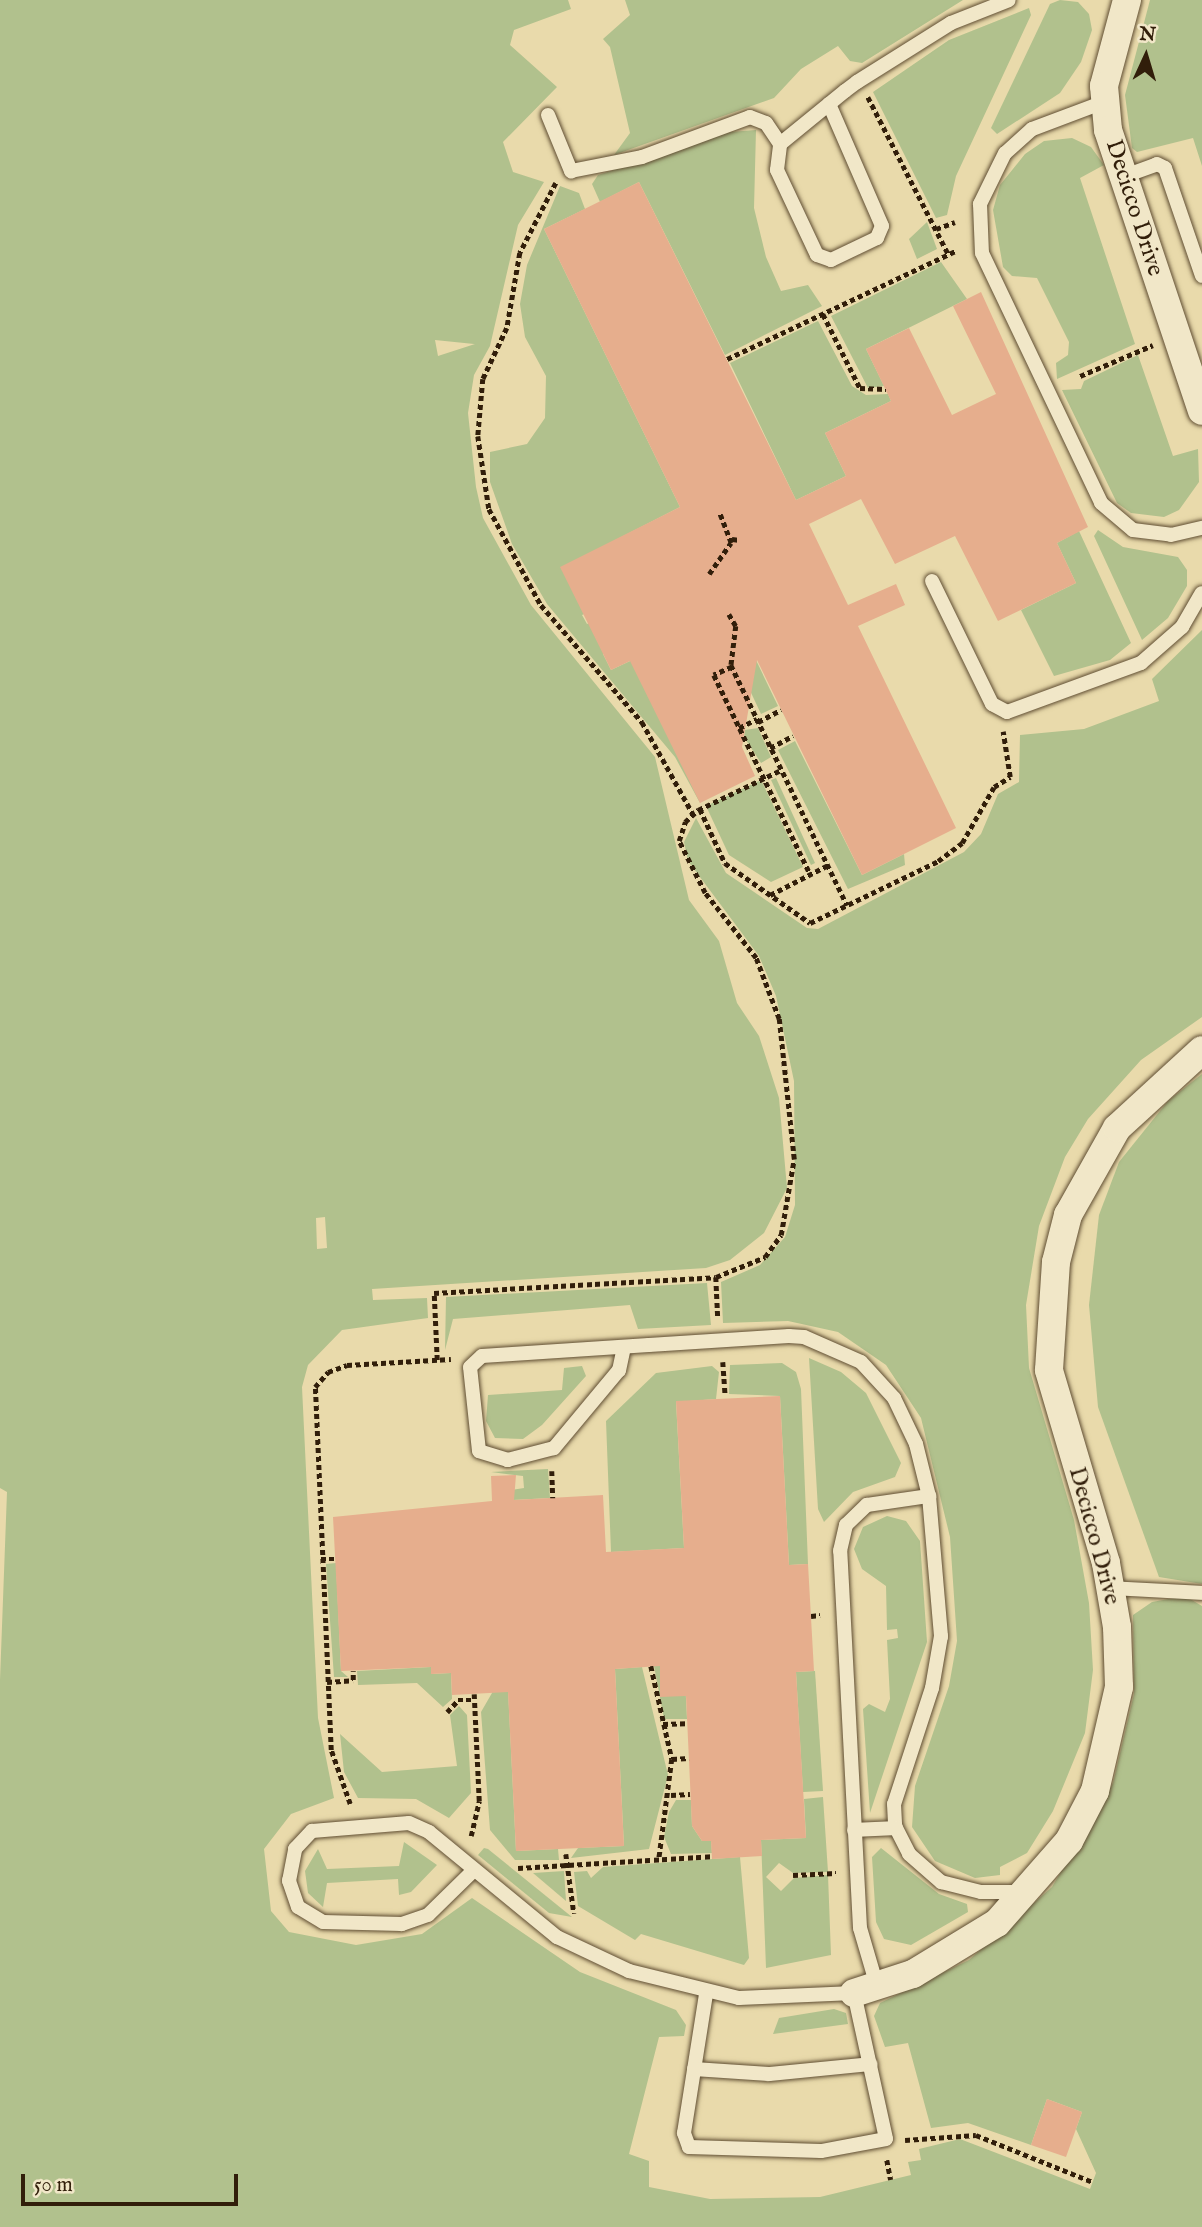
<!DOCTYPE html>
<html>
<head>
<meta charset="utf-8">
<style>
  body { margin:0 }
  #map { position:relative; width:1202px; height:2227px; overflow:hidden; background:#e9daab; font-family:"IM FELL English",serif }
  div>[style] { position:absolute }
  .green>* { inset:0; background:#b1c18d }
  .building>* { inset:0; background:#e6ae8d }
  .path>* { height:4.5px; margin-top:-2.25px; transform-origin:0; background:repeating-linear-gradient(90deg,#311e0a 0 5px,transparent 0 8.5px) }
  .roads { filter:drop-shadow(0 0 2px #5f4d32) drop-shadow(0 0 2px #5f4d32) }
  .service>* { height:14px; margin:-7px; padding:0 7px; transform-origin:7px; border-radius:7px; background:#f1e7c8 }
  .minor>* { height:28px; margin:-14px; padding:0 14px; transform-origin:14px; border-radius:14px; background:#f1e7c8 }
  span { translate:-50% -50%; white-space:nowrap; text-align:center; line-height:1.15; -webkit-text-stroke:5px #f1e7c8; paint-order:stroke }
  .street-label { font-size:24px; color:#311e0a }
  .north { position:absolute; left:1111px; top:21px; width:70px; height:70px; -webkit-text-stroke:5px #f1e7c8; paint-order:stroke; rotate:4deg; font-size:19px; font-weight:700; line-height:28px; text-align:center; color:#311e0a }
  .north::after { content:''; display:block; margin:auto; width:24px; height:32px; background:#311e0a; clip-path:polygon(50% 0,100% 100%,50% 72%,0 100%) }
  .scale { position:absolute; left:21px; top:2174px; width:217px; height:32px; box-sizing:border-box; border:4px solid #311e0a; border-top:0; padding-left:9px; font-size:21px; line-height:24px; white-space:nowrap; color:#311e0a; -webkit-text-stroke:5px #f1e7c8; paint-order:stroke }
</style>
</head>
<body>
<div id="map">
  <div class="green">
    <i style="clip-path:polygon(evenodd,0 0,568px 0,571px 9px,514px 30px,510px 45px,557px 87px,503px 142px,513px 172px,544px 182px,518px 225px,490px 346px,474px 375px,468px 413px,476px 487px,483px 518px,531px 605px,655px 757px,689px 900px,719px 941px,737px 1003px,759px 1036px,779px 1098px,787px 1188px,764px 1233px,730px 1260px,706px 1268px,372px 1289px,373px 1300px,427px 1298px,428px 1318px,342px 1330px,308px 1365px,302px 1387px,318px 1718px,334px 1798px,291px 1814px,264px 1849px,271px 1911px,289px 1932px,356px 1945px,422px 1934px,472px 1898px,580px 1972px,676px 2010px,686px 2025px,684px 2036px,659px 2037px,629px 2154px,649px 2161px,649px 2187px,710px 2199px,820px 2197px,911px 2175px,908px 2162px,921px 2160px,919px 2149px,960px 2139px,1090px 2189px,1096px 2173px,1076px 2129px,1082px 2112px,1047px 2099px,1031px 2145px,968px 2123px,931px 2128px,908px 2043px,885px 2047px,874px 2016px,880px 2003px,969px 1960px,1052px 1887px,1113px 1783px,1134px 1694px,1133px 1615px,1152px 1602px,1185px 1596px,1202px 1606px,1202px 2227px,0 2227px,0 1680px,7px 1492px,0 1488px,0 0,435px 340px,474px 344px,475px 344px,438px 356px,435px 340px,0 0,325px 1217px,327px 1248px,317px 1249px,316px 1218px,325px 1217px)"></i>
    <i style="clip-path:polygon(625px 0,963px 0,862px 63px,850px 61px,838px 46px,801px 69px,774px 98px,614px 155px,630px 133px,610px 47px,603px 39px,630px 15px)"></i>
    <i style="clip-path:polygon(1060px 0,1078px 2px,1089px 14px,1092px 30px,1081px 62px,1060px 93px,997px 134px,991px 128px,1050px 4px)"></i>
    <i style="clip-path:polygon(1150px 0,1202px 0,1202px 166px,1193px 138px,1137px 152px,1132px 148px,1125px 95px)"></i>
    <i style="clip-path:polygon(1029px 8px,1031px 15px,956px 176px,947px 215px,936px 218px,873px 92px,949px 40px)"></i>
    <i style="clip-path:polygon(756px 130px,754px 208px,766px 257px,781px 291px,808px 285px,822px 306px,725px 355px,639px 182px,600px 202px,592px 184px,598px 175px,730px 132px)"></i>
    <i style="clip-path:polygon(1072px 138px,1091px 147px,1104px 165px,1080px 178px,1135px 344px,1057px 379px,1056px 363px,1068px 355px,1069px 342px,1037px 278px,1012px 276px,1003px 267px,993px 210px,1000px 185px,1025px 154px,1044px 141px)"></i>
    <i style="clip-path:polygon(560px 186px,579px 193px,585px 209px,544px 229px,680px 507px,561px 568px,589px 612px,582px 615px,587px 624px,593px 621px,608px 651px,603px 654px,611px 670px,681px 637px,700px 803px,675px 757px,547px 604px,512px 544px,490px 482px,490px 452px,527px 444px,545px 418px,546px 376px,525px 337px,520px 304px,527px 265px)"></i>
    <i style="clip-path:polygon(927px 222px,937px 249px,917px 259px,909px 239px)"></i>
    <i style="clip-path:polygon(941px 262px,967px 299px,866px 349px,884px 386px,868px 388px,831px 316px)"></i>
    <i style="clip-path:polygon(818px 321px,852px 386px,866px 395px,888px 394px,891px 401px,825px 433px,846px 476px,796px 500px,730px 363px)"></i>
    <i style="clip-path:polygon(1138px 355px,1173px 456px,1198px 449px,1199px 482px,1179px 510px,1164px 517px,1131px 513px,1117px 503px,1062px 390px,1081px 389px,1084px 381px)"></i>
    <i style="clip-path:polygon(1098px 530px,1123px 547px,1178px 557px,1187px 570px,1187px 586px,1168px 618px,1142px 640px,1094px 536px)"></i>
    <i style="clip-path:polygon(1079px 531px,1131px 643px,1110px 660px,1054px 676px,1021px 610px,1076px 583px,1057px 543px)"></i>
    <i style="clip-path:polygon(1202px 630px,1202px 1017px,1141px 1060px,1088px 1119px,1065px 1157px,1039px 1226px,1026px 1305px,1029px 1368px,1074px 1520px,1089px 1603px,1093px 1670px,1085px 1733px,1053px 1811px,1027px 1853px,1000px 1867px,1000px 1875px,975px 1878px,935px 1861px,912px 1827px,915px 1786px,949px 1686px,957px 1641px,950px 1537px,921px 1418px,886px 1365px,838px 1332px,788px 1321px,723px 1323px,721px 1282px,760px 1265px,785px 1237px,795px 1205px,794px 1081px,776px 996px,759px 956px,688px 861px,684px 842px,696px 818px,726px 873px,807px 928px,818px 929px,964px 852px,981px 834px,998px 794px,1019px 782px,1020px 735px,1084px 729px,1159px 701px,1152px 679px)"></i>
    <i style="clip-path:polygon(742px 631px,778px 706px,761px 714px,739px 667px)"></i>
    <i style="clip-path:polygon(758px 728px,771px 757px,761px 763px,744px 737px,745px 730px)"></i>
    <i style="clip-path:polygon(795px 741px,862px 875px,904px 854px,905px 865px,848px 889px,778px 750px)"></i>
    <i style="clip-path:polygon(776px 778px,815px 863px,811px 865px,771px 780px)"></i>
    <i style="clip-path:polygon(761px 780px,803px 867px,771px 882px,729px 855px,706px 806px)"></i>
    <i style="clip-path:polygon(1202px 1074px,1202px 1584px,1159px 1577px,1098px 1407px,1089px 1305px,1099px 1215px,1119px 1162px,1168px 1101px)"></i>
    <i style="clip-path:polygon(707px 1283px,711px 1325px,638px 1329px,630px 1305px,453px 1319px,445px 1350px,446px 1297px)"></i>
    <i style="clip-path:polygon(809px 1358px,841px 1372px,866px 1393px,901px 1463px,895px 1477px,853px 1492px,824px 1522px,818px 1509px)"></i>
    <i style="clip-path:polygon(782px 1363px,796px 1372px,801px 1389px,808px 1564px,789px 1565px,780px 1396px,729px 1394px,730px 1365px)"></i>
    <i style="clip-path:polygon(712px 1366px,719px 1372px,716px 1399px,676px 1402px,684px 1548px,611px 1552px,606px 1421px,656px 1373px)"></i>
    <i style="clip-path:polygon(564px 1368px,582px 1366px,586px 1376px,542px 1425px,523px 1439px,495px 1438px,486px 1421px,488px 1395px,562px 1390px)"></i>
    <i style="clip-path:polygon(548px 1469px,550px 1498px,492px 1501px,492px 1493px,524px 1488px,523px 1476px,491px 1472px)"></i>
    <i style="clip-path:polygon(887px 1516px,906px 1521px,920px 1541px,927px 1642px,870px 1813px,863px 1709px,869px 1704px,885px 1712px,890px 1699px,887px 1640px,898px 1638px,897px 1629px,887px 1630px,886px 1586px,862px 1569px,854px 1549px,863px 1527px)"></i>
    <i style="clip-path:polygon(336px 1563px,341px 1671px,348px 1677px,334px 1677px,326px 1564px)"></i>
    <i style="clip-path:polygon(691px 1665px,685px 1679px,687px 1719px,664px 1719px,654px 1666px)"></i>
    <i style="clip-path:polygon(431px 1667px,431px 1674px,451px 1673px,452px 1699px,443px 1707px,417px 1683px,358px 1685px,357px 1671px)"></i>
    <i style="clip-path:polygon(642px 1667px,668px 1775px,649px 1849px,571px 1858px,578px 1848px,624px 1846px,615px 1669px)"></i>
    <i style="clip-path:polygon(507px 1670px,516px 1851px,558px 1849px,559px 1860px,515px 1860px,490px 1830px,481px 1712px,492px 1693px,491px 1671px)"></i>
    <i style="clip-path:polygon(815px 1671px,823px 1791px,803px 1792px,796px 1672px)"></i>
    <i style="clip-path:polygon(459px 1706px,467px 1715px,471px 1793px,449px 1818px,416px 1799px,358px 1798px,344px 1772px,340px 1734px,382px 1772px,457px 1766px,450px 1715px)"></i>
    <i style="clip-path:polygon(823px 1797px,828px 1872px,793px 1873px,779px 1863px,766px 1877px,781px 1891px,794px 1878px,828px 1875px,831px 1955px,766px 1968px,761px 1840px,806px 1838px,804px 1799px)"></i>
    <i style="clip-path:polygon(691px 1800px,692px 1826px,702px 1841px,711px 1841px,712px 1853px,671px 1854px,664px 1837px,669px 1812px,676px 1800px)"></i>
    <i style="clip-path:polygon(404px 1842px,437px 1865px,411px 1892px,399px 1895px,398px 1879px,327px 1883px,323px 1907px,308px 1893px,305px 1871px,318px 1849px,327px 1869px,399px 1866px)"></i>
    <i style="clip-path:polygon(484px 1848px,488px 1849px,572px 1917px,549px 1913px,478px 1855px)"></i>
    <i style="clip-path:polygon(881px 1848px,939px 1894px,967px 1904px,968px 1912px,911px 1945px,884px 1939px,876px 1922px,872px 1857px)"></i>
    <i style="clip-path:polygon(740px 1857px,749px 1958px,744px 1965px,641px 1934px,635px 1940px,578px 1906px,574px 1872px,587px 1871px,591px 1878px,603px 1867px)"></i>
    <i style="clip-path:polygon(564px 1871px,566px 1901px,533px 1873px)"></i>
    <i style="clip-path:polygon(834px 2009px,846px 2013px,848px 2024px,773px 2034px,779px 2018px)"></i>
  </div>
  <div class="building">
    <i style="clip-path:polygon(639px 182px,796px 500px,846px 476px,825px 433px,891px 401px,866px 349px,909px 328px,952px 415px,996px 394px,953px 306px,981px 292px,1088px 527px,1057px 543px,1076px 583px,998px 621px,955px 536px,895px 564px,861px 499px,809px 524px,848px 605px,896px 584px,905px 605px,858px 626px,956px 828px,862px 875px,757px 660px,742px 747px,755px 776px,700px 803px,630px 661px,611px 670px,560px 567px,680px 507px,544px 229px)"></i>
    <i style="clip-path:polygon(780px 1396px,789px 1565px,808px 1564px,814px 1671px,796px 1672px,806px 1838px,761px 1840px,762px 1856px,712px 1859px,711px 1841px,702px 1841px,692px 1826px,686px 1696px,660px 1697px,660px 1666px,615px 1669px,624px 1846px,516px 1851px,508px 1692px,452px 1695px,451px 1673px,431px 1674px,431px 1667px,341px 1671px,333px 1517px,492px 1501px,491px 1476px,516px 1475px,514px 1500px,603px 1495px,606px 1552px,684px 1548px,676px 1401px)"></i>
    <i style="clip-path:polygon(1047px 2099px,1082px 2112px,1066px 2157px,1031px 2145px)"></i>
  </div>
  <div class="path">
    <i style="left:868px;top:97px;width:178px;rotate:62.9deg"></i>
    <i style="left:556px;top:183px;width:79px;rotate:117.2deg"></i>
    <i style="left:520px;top:253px;width:76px;rotate:99.8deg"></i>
    <i style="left:507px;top:328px;width:56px;rotate:115.2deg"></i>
    <i style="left:483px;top:379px;width:57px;rotate:95deg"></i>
    <i style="left:478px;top:436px;width:74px;rotate:81.4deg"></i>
    <i style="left:489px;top:509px;width:109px;rotate:61.6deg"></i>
    <i style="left:541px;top:605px;width:155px;rotate:49.2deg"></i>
    <i style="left:642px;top:722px;width:105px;rotate:61deg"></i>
    <i style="left:936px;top:229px;width:20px;rotate:-20deg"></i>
    <i style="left:823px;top:314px;width:83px;rotate:63.4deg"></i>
    <i style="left:860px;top:388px;width:26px;rotate:2deg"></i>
    <i style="left:727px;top:359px;width:252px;rotate:-25.3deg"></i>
    <i style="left:1080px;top:376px;width:79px;rotate:-23deg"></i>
    <i style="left:732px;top:539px;width:8px;rotate:7deg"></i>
    <i style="left:709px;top:574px;width:38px;rotate:-55deg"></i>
    <i style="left:731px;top:543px;width:33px;rotate:-111deg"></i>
    <i style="left:729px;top:614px;width:14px;rotate:60deg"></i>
    <i style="left:736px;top:626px;width:39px;rotate:97deg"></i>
    <i style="left:731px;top:665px;width:267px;rotate:64.2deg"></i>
    <i style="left:732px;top:667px;width:20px;rotate:156deg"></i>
    <i style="left:714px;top:675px;width:221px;rotate:64.2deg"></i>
    <i style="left:758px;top:722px;width:26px;rotate:-28deg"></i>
    <i style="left:739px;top:728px;width:20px;rotate:-27deg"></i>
    <i style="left:770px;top:748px;width:26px;rotate:-28deg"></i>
    <i style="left:700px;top:809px;width:60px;rotate:65.2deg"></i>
    <i style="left:725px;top:863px;width:104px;rotate:35.2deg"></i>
    <i style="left:810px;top:923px;width:142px;rotate:-25.8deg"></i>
    <i style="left:938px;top:861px;width:30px;rotate:-37deg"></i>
    <i style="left:962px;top:843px;width:64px;rotate:-60.3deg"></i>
    <i style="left:994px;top:787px;width:19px;rotate:-32deg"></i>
    <i style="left:1010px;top:777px;width:46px;rotate:-98.8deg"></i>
    <i style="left:770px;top:895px;width:65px;rotate:-27.3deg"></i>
    <i style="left:716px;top:1277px;width:42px;rotate:87.3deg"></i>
    <i style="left:437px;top:1360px;width:67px;rotate:-92.6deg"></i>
    <i style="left:434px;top:1293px;width:282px;rotate:-3.2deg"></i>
    <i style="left:716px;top:1277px;width:53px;rotate:-22.2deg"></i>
    <i style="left:765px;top:1257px;width:27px;rotate:-54deg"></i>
    <i style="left:781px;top:1235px;width:77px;rotate:-80.3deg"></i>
    <i style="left:794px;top:1159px;width:141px;rotate:-96.1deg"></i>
    <i style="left:779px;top:1019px;width:65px;rotate:-110.7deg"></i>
    <i style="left:756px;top:958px;width:83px;rotate:-128.1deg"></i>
    <i style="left:705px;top:893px;width:58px;rotate:-116.6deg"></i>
    <i style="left:679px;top:841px;width:20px;rotate:-72deg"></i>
    <i style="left:685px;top:822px;width:18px;rotate:-43deg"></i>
    <i style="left:698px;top:810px;width:92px;rotate:-25.7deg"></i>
    <i style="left:723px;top:1362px;width:32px;rotate:86deg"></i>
    <i style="left:552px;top:1471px;width:27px;rotate:88deg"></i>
    <i style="left:321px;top:1559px;width:14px"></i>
    <i style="left:811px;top:1616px;width:9px;rotate:-6deg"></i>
    <i style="left:651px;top:1666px;width:95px;rotate:77.3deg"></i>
    <i style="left:672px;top:1759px;width:101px;rotate:97.4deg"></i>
    <i style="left:327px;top:1682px;width:26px;rotate:-4deg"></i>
    <i style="left:353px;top:1680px;width:9px;rotate:-90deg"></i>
    <i style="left:447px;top:1712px;width:16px;rotate:-47deg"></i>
    <i style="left:458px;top:1700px;width:17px"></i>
    <i style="left:663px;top:1724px;width:24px;rotate:-2deg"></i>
    <i style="left:672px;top:1759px;width:17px;rotate:-3deg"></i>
    <i style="left:671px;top:1795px;width:19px;rotate:-3deg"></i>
    <i style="left:350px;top:1804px;width:57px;rotate:-109.4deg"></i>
    <i style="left:331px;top:1750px;width:363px;rotate:-92.5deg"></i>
    <i style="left:315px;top:1387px;width:20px;rotate:-49deg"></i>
    <i style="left:328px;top:1372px;width:20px;rotate:-20deg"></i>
    <i style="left:347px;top:1365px;width:104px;rotate:-3.3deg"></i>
    <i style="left:471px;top:1836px;width:36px;rotate:-77deg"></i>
    <i style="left:479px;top:1801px;width:107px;rotate:-92.7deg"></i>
    <i style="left:566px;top:1854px;width:60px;rotate:82.3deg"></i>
    <i style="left:518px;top:1868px;width:194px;rotate:-3.5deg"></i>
    <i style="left:793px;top:1875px;width:43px;rotate:-2.7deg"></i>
    <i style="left:905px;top:2140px;width:71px;rotate:-4deg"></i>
    <i style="left:976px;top:2135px;width:126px;rotate:21.9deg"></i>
    <i style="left:887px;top:2160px;width:20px;rotate:79deg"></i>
  </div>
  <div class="roads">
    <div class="service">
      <i style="left:1104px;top:102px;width:77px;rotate:159.4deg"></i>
      <i style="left:1032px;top:129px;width:36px;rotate:138deg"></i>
      <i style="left:1005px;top:153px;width:57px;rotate:116.1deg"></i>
      <i style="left:980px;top:204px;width:49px;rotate:87.7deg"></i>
      <i style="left:982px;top:253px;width:277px;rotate:64.5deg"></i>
      <i style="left:1101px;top:503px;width:42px;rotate:40.2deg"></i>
      <i style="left:1133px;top:530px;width:38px;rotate:7deg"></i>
      <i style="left:1171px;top:535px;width:32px;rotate:-13deg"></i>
      <i style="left:829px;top:104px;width:133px;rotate:66.5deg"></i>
      <i style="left:882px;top:226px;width:13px;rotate:113deg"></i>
      <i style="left:877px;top:238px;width:51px;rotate:154.4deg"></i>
      <i style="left:831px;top:260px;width:15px;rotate:-160deg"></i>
      <i style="left:817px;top:255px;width:94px;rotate:-115.2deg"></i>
      <i style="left:777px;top:170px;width:26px;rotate:-83deg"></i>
      <i style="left:780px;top:144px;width:84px;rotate:-39.2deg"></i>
      <i style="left:845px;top:91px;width:15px;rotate:-37deg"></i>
      <i style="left:857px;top:82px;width:111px;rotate:-32.1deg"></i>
      <i style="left:951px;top:23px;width:62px;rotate:-21.6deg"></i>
      <i style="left:548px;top:115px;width:61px;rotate:67.7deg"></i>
      <i style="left:571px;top:171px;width:72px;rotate:-11.2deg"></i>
      <i style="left:642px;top:157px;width:115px;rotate:-20.3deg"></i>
      <i style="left:750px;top:117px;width:17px;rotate:21deg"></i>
      <i style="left:766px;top:123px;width:25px;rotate:56deg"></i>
      <i style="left:1122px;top:177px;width:37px;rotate:-20deg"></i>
      <i style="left:1157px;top:164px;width:9px;rotate:27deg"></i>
      <i style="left:1165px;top:168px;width:114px;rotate:71.1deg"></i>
      <i style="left:932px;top:581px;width:137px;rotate:64deg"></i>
      <i style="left:992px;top:704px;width:17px;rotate:28deg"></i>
      <i style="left:1007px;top:712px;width:143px;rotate:-20.1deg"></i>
      <i style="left:1141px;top:663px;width:55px;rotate:-41.3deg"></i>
      <i style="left:1182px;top:627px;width:39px;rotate:-60deg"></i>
      <i style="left:624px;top:1347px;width:24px;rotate:102deg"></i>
      <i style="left:619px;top:1370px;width:102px;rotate:129.8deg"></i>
      <i style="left:554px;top:1448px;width:48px;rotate:165.4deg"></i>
      <i style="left:508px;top:1460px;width:30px;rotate:-163deg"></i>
      <i style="left:479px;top:1451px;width:84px;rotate:-96.1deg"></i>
      <i style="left:470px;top:1367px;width:16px;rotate:-43deg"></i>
      <i style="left:482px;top:1356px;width:167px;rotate:-3.8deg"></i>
      <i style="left:649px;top:1345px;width:140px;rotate:-3.7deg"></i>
      <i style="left:789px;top:1336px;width:15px;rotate:4deg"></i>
      <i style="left:804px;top:1337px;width:62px;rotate:23.7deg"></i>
      <i style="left:861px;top:1362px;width:49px;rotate:47.5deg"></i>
      <i style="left:894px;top:1398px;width:51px;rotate:64.4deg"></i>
      <i style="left:916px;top:1444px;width:54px;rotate:76deg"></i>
      <i style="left:929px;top:1496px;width:141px;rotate:85.1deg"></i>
      <i style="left:941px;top:1636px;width:53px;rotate:99.8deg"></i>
      <i style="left:932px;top:1688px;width:122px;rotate:108.1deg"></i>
      <i style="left:894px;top:1804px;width:22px;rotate:87deg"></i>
      <i style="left:895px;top:1826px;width:31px;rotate:63deg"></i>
      <i style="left:909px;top:1854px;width:43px;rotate:41.2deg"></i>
      <i style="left:941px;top:1882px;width:41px;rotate:14deg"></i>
      <i style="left:981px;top:1892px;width:42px"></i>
      <i style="left:1110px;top:1588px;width:92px;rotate:3.1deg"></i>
      <i style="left:854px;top:1830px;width:42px;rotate:-2.7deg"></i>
      <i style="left:474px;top:1870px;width:64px;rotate:135.6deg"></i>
      <i style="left:428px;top:1915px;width:28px;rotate:161deg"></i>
      <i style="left:402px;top:1924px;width:79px;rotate:-178.5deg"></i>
      <i style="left:323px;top:1922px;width:29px;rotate:-149deg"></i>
      <i style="left:298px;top:1907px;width:28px;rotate:-109deg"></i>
      <i style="left:289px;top:1881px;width:33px;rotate:-79deg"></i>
      <i style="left:295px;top:1849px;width:25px;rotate:-47deg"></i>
      <i style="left:312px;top:1831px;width:97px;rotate:-4.7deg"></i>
      <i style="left:409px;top:1823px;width:22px;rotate:24deg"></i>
      <i style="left:429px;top:1832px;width:166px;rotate:39.4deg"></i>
      <i style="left:557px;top:1937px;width:80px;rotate:25.3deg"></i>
      <i style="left:629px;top:1971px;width:113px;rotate:13.8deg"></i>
      <i style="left:739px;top:1998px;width:115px;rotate:-2.5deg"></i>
      <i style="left:854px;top:1993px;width:149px;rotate:77.6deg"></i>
      <i style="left:886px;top:2139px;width:66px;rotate:169.5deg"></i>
      <i style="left:821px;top:2151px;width:132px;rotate:-178.3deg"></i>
      <i style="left:689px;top:2147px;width:15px;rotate:-110deg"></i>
      <i style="left:684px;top:2133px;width:141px;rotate:-81deg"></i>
      <i style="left:877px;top:1986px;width:60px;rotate:-106.3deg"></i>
      <i style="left:860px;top:1928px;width:378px;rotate:-93deg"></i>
      <i style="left:840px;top:1551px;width:27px;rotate:-77deg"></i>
      <i style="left:846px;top:1525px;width:29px;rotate:-44deg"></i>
      <i style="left:867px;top:1505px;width:63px;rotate:-8.3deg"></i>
      <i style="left:694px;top:2069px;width:75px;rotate:3.8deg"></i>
      <i style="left:769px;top:2074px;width:102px;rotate:-5.6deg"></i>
    </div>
    <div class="minor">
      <i style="left:1127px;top:0;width:89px;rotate:105deg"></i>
      <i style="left:1104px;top:86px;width:44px;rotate:84.8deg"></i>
      <i style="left:1108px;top:130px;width:296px;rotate:71.5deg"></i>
      <i style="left:854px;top:1993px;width:62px;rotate:-17.9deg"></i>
      <i style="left:913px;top:1974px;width:98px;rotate:-31.3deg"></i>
      <i style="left:997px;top:1923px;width:109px;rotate:-48.7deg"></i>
      <i style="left:1069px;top:1841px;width:56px;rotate:-62.5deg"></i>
      <i style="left:1095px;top:1791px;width:107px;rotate:-77deg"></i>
      <i style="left:1119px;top:1687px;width:60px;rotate:-91.9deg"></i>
      <i style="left:1117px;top:1627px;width:65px;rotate:-99.8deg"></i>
      <i style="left:1106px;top:1563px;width:201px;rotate:-106.5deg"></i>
      <i style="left:1049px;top:1370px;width:108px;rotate:-86.3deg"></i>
      <i style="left:1056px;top:1262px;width:49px;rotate:-75.7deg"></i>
      <i style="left:1068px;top:1215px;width:100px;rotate:-60.6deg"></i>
      <i style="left:1117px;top:1128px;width:115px;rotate:-42.5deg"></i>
    </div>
  </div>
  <div class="street-label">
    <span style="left:1134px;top:208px;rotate:72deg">Decicco Drive</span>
    <span style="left:1094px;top:1536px;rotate:75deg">Decicco Drive</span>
  </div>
  <div class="north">N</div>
  <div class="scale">50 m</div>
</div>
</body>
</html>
